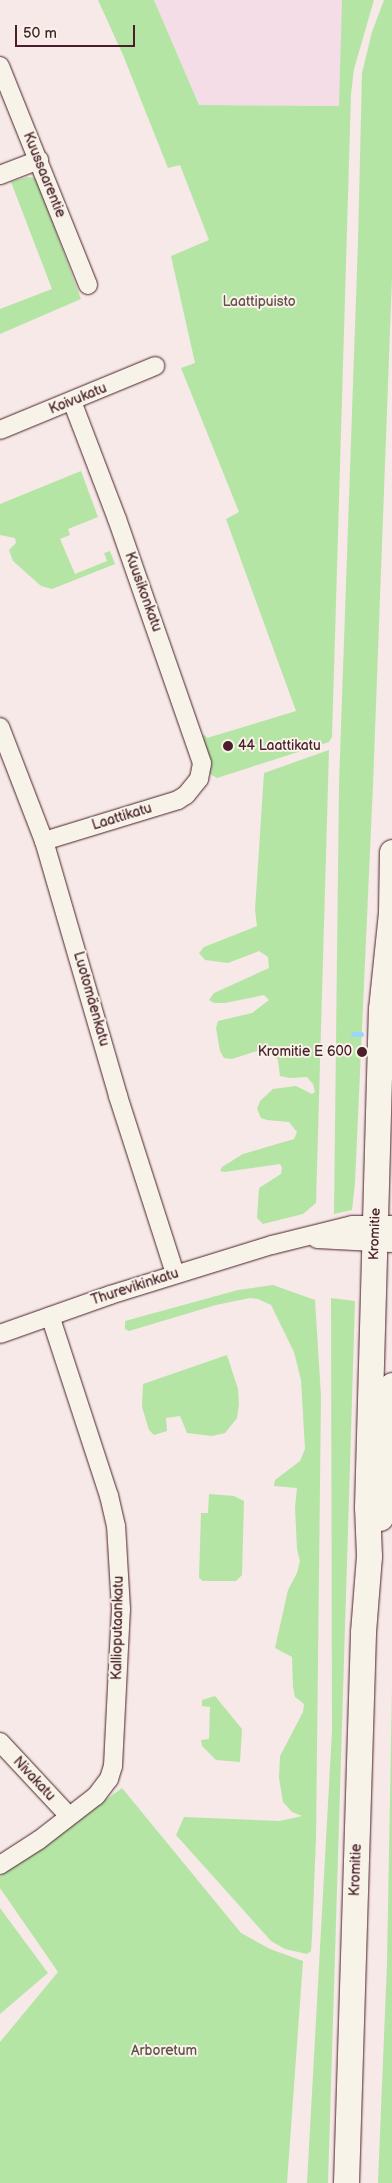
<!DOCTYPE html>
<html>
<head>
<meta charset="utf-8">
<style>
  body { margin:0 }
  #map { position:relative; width:392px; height:2183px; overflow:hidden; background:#f6e9e7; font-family:"Balsamiq Sans",sans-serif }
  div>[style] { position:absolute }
  .built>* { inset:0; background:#f4dde6 }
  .green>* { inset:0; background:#b4e5a5 }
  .stream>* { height:5px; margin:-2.5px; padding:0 2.5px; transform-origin:2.5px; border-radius:2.5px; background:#98d7f9 }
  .roads { filter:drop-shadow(0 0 1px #4a1f2b) drop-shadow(0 0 1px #4a1f2b) }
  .street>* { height:18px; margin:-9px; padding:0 9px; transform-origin:9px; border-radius:9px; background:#f7f3e8 }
  .secondary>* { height:25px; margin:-12.5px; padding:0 12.5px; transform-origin:12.5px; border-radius:12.5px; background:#f7f3e8 }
  .dots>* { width:14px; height:14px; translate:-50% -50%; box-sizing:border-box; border:2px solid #f7f3e8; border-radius:50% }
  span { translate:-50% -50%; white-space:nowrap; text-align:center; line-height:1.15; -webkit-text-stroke:4px #f7f3e8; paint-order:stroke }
  .street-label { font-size:14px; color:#4a1f2b }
  .park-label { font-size:14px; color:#64504a }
  .poi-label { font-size:14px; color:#4a1f2b }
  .left { translate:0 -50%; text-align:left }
  .right { translate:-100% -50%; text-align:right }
  .scale { position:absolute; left:15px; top:25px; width:120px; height:22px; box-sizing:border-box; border:2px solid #4a1f2b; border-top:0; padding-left:6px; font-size:15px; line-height:18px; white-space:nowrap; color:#4a1f2b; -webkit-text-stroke:4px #f7f3e8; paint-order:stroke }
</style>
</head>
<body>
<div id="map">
  <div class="built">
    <i style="clip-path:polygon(154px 0,342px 0,340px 106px,199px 105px)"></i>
  </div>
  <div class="green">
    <i style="clip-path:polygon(98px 0,154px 0,199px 105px,339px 106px,342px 0,374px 0,354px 69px,351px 94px,332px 737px,329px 742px,217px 778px,210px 774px,203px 736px,205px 735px,207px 738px,296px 711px,226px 519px,239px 512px,181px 368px,195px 363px,171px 256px,209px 240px,180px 165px,168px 168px,123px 55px)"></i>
    <i style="clip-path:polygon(384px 0,392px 0,392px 277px,373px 785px,355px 1183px,352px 1210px,334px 1214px,339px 784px,358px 241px,362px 73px,372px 32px)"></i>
    <i style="clip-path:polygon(27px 177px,36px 178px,81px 299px,0 334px,0 309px,52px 289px,11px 182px)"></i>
    <i style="clip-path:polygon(81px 471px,98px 517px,68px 529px,70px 535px,60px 539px,75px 574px,107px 561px,104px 553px,110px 551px,115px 564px,52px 589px,41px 586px,13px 561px,9px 550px,16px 543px,15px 538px,0 535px,0 504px)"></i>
    <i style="clip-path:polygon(329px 750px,316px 1203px,303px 1214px,263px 1224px,257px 1218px,259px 1188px,281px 1174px,282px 1168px,280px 1164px,224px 1172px,220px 1171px,222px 1167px,243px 1154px,294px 1139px,297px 1132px,289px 1122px,267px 1120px,261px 1118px,257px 1109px,260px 1101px,273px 1089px,296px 1086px,312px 1094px,315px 1092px,313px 1084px,307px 1077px,290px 1078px,280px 1076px,278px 1060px,272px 1052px,263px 1049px,232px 1059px,224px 1058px,220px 1051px,216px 1028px,218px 1021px,252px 1013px,269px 1000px,264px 995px,225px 1003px,214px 1003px,209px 1000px,214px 993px,269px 968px,268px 957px,259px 951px,228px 963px,205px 960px,199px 953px,204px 947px,257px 926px,255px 910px,264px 773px)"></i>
    <i style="clip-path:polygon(273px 1285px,315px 1300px,321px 1396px,316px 1838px,312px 1937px,311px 1951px,307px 1954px,285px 1949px,271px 1941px,176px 1835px,184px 1817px,280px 1821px,302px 1816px,292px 1812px,283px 1802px,279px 1778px,280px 1756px,303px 1712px,304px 1704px,295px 1697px,293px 1687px,292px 1657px,275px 1648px,288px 1590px,297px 1573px,300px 1561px,297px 1549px,295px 1507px,297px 1488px,274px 1486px,275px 1480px,300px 1461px,305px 1449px,301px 1380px,294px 1352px,271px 1305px,258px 1299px,250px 1298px,216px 1305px,129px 1331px,125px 1329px,125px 1321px,238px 1290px)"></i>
    <i style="clip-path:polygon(331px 1298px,355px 1301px,328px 2183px,307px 2183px,332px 1731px)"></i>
    <i style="clip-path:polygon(227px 1355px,238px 1389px,239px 1404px,237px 1418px,225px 1433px,212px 1436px,187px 1433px,180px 1416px,166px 1418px,167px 1431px,154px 1435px,149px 1430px,142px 1407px,143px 1384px)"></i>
    <i style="clip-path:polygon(209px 1494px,234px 1496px,244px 1501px,242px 1575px,236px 1581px,203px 1581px,199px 1578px,201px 1513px,208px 1513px)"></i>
    <i style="clip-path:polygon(392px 1687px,392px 2183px,378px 2183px,387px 1963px)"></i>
    <i style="clip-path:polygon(215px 1696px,242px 1729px,240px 1762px,216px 1760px,202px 1746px,201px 1740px,209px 1739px,210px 1707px,202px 1706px,202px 1700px)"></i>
    <i style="clip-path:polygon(122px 1788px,241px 1933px,270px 1949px,303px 1961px,287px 2183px,0 2183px,0 2042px,58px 1972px,0 1888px,0 1876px)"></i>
    <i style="clip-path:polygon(0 1908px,48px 1973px,0 2014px)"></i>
  </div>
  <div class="stream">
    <i style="left:353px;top:1034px;width:8px"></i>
  </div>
  <div class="roads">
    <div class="street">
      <i style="left:0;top:66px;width:236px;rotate:68.1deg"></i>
      <i style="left:0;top:175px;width:42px;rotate:-21deg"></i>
      <i style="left:0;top:430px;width:168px;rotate:-22.4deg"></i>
      <i style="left:0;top:727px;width:122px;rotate:68.9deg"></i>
      <i style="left:44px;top:841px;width:266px;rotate:73.8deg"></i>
      <i style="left:118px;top:1096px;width:187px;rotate:72.2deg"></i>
      <i style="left:44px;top:841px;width:140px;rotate:-17deg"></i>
      <i style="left:178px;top:800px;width:9px;rotate:-32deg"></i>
      <i style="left:186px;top:795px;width:21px;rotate:-51deg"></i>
      <i style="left:199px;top:779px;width:16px;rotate:-79deg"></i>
      <i style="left:202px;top:763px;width:258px;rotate:-109.2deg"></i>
      <i style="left:117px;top:519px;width:126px;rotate:-110.9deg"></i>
      <i style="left:317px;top:1239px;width:75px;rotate:3.1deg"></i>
      <i style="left:0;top:1334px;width:117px;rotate:-19.5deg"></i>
      <i style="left:110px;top:1295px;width:170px;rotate:-17.2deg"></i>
      <i style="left:272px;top:1245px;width:82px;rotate:-14deg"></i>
      <i style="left:352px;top:1225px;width:40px"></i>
      <i style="left:0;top:1742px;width:101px;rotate:47deg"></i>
      <i style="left:0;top:1865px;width:46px;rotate:-32.7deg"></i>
      <i style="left:39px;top:1840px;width:72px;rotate:-37.7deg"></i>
      <i style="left:96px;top:1796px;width:21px;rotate:-53deg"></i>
      <i style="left:109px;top:1779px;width:14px;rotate:-73deg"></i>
      <i style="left:113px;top:1766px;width:157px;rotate:-87.1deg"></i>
      <i style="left:121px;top:1609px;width:83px;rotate:-93.4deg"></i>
      <i style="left:116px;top:1526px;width:31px;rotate:-103deg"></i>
      <i style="left:109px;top:1496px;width:189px;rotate:-108.1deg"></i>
    </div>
    <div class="secondary">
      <i style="left:380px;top:1518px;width:76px;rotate:-81.7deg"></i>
      <i style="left:391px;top:1443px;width:58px;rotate:-89deg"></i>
      <i style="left:346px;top:2183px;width:551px;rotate:-88.23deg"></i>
      <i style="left:363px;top:1632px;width:76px;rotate:-85.5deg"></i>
      <i style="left:369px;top:1556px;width:49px;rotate:-92.3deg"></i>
      <i style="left:367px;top:1507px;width:498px;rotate:-88.4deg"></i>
      <i style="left:381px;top:1009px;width:97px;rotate:-84.1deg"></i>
      <i style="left:391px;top:913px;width:61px;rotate:-89.1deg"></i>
    </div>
  </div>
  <div class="dots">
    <i style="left:228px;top:746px;background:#4a1f2b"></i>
    <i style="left:362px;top:1052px;background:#4a1f2b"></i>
  </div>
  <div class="street-label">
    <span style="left:44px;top:175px;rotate:68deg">Kuussaarentie</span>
    <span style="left:78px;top:399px;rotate:-22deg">Koivukatu</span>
    <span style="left:143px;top:592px;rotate:70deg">Kuusikonkatu</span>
    <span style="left:122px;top:817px;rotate:-17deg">Laattikatu</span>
    <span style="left:91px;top:999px;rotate:74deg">Luotomäenkatu</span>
    <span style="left:375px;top:1234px;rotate:-88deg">Kromitie</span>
    <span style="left:135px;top:1287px;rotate:-18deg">Thurevikinkatu</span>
    <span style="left:118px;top:1628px;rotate:-89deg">Kallioputaankatu</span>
    <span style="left:34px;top:1779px;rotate:47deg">Nivakatu</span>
    <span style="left:356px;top:1870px;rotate:-88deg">Kromitie</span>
  </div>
  <div class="park-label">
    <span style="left:259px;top:302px">Laattipuisto</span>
    <span style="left:164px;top:2051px">Arboretum</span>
  </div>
  <div class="poi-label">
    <span class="left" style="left:238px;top:746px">44 Laattikatu</span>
    <span class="right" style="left:352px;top:1052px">Kromitie E 600</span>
  </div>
  <div class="scale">50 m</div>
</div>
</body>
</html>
